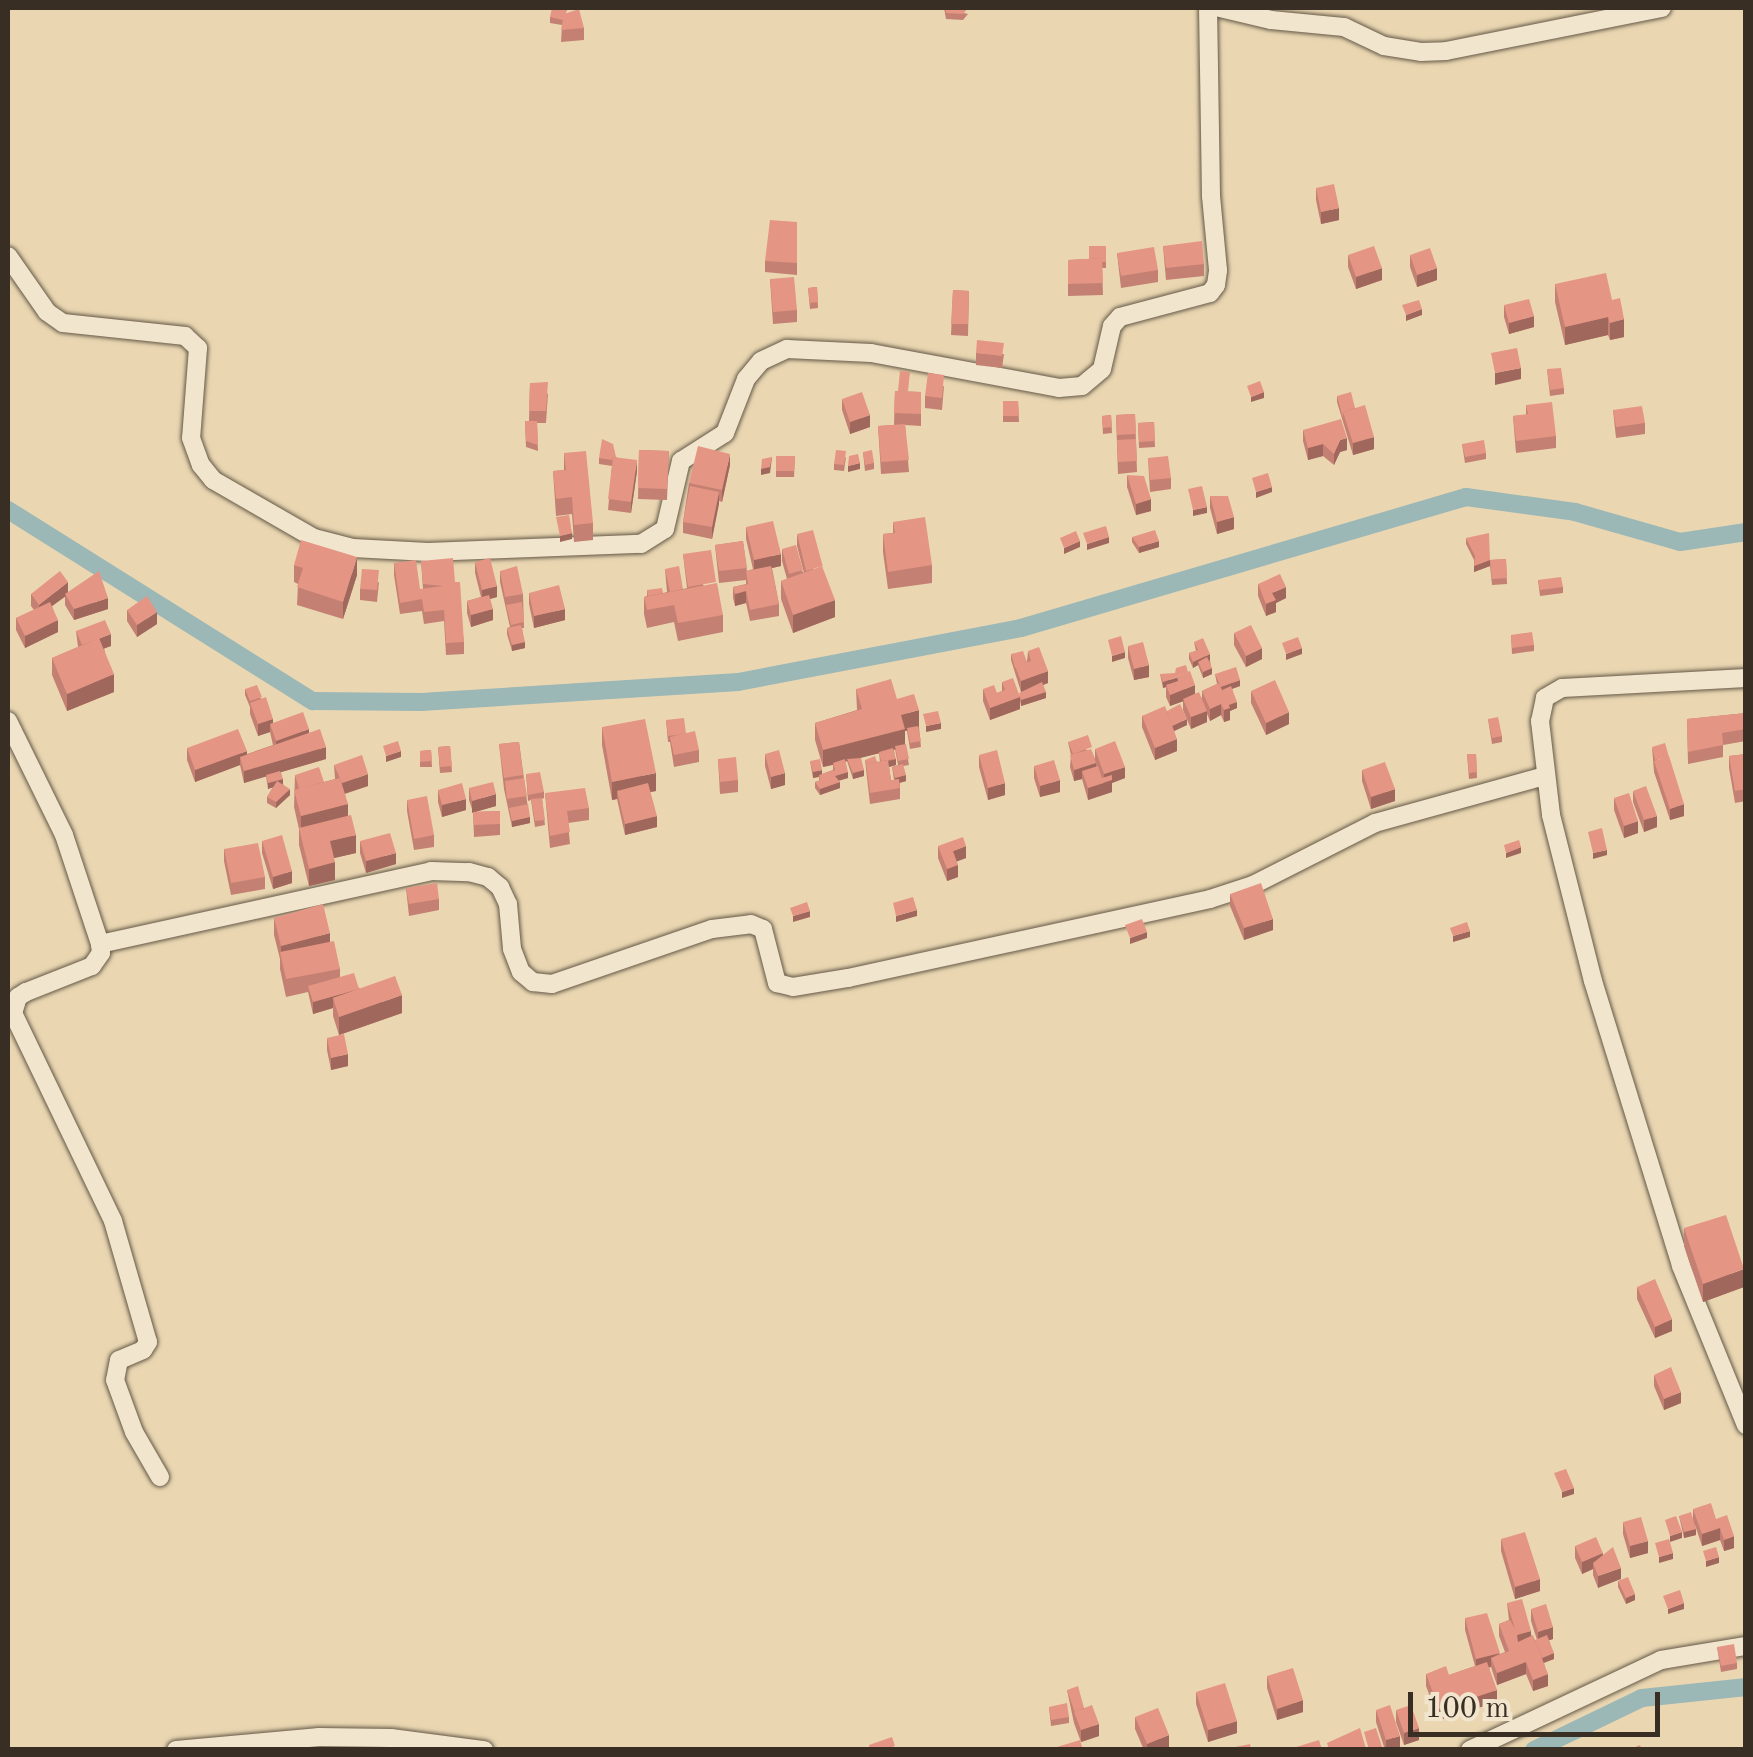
<!DOCTYPE html>
<html>
<head>
<meta charset="utf-8">
<style>
  body { margin:0 }
  #map { position:relative; width:1753px; height:1757px; overflow:hidden; background:#ead7b2; font-family:"Old Standard TT",serif }
  div>[style] { position:absolute }
  .canal>* { height:18px; margin:-9px; padding:0 9px; transform-origin:9px; border-radius:9px; background:#9bb7b6 }
  .roads { filter:drop-shadow(0 0 2px #645847) drop-shadow(0 0 2px #645847) }
  .minor>* { height:18px; margin:-9px; padding:0 9px; transform-origin:9px; border-radius:9px; background:#f1e5cd }
  .wall>* { inset:0; background:#c48072 }
  .shaded-wall>* { inset:0; background:#a0685c }
  .building>* { inset:0; background:#e49584 }
  span { translate:-50% -50%; white-space:nowrap; text-align:center; line-height:1.15; -webkit-text-stroke:9px #f1e5cd; paint-order:stroke }
  .frame { position:absolute; inset:0; border:10px solid #382e23; pointer-events:none }
  .scale { position:absolute; left:1408px; top:1692px; width:252px; height:45px; box-sizing:border-box; border:5px solid #382e23; border-top:0; padding-left:12px; font-size:30px; line-height:35px; white-space:nowrap; color:#382e23; -webkit-text-stroke:8px #f1e5cd; paint-order:stroke }
</style>
</head>
<body>
<div id="map">
  <div class="canal">
    <i style="left:8px;top:510px;width:360px;rotate:32.1deg"></i>
    <i style="left:313px;top:701px;width:108px;rotate:0.5deg"></i>
    <i style="left:421px;top:702px;width:318px;rotate:-3.6deg"></i>
    <i style="left:738px;top:682px;width:288px;rotate:-10.8deg"></i>
    <i style="left:1021px;top:628px;width:464px;rotate:-16.4deg"></i>
    <i style="left:1466px;top:497px;width:110px;rotate:7.8deg"></i>
    <i style="left:1575px;top:512px;width:109px;rotate:15.9deg"></i>
    <i style="left:1680px;top:542px;width:67px;rotate:-8.6deg"></i>
    <i style="left:1534px;top:1750px;width:120px;rotate:-25.7deg"></i>
    <i style="left:1642px;top:1698px;width:105px;rotate:-6deg"></i>
  </div>
  <div class="roads">
    <div class="minor">
      <i style="left:1220px;top:8px;width:52px;rotate:13.2deg"></i>
      <i style="left:1271px;top:20px;width:73px;rotate:5.5deg"></i>
      <i style="left:1344px;top:27px;width:44px;rotate:25.4deg"></i>
      <i style="left:1384px;top:46px;width:37px;rotate:9deg"></i>
      <i style="left:1421px;top:52px;width:25px;rotate:-2deg"></i>
      <i style="left:1446px;top:51px;width:220px;rotate:-11.3deg"></i>
      <i style="left:8px;top:256px;width:68px;rotate:55.1deg"></i>
      <i style="left:47px;top:312px;width:19px;rotate:35deg"></i>
      <i style="left:63px;top:323px;width:123px;rotate:6.1deg"></i>
      <i style="left:185px;top:336px;width:18px;rotate:43deg"></i>
      <i style="left:198px;top:348px;width:90px;rotate:94.4deg"></i>
      <i style="left:191px;top:438px;width:29px;rotate:70deg"></i>
      <i style="left:201px;top:465px;width:19px;rotate:51deg"></i>
      <i style="left:213px;top:480px;width:116px;rotate:29.9deg"></i>
      <i style="left:314px;top:538px;width:40px;rotate:14.4deg"></i>
      <i style="left:353px;top:548px;width:75px;rotate:3.1deg"></i>
      <i style="left:428px;top:552px;width:213px;rotate:-2.2deg"></i>
      <i style="left:641px;top:544px;width:28px;rotate:-32deg"></i>
      <i style="left:665px;top:529px;width:70px;rotate:-76.8deg"></i>
      <i style="left:681px;top:461px;width:52px;rotate:-32.5deg"></i>
      <i style="left:725px;top:433px;width:58px;rotate:-68.7deg"></i>
      <i style="left:746px;top:379px;width:23px;rotate:-50deg"></i>
      <i style="left:761px;top:361px;width:29px;rotate:-25deg"></i>
      <i style="left:787px;top:349px;width:84px;rotate:2.7deg"></i>
      <i style="left:871px;top:353px;width:191px;rotate:10.5deg"></i>
      <i style="left:1059px;top:388px;width:23px;rotate:-5deg"></i>
      <i style="left:1082px;top:386px;width:26px;rotate:-40deg"></i>
      <i style="left:1102px;top:369px;width:44px;rotate:-76.9deg"></i>
      <i style="left:1112px;top:326px;width:12px;rotate:-48deg"></i>
      <i style="left:1120px;top:317px;width:93px;rotate:-14.9deg"></i>
      <i style="left:1210px;top:293px;width:10px;rotate:-53deg"></i>
      <i style="left:1216px;top:285px;width:15px;rotate:-82deg"></i>
      <i style="left:1218px;top:270px;width:74px;rotate:-95.4deg"></i>
      <i style="left:1211px;top:196px;width:188px;rotate:-90.9deg"></i>
      <i style="left:1746px;top:678px;width:184px;rotate:176.9deg"></i>
      <i style="left:1562px;top:688px;width:20px;rotate:150deg"></i>
      <i style="left:1545px;top:698px;width:24px;rotate:102deg"></i>
      <i style="left:1540px;top:721px;width:95px;rotate:83.3deg"></i>
      <i style="left:1551px;top:815px;width:171px;rotate:75.8deg"></i>
      <i style="left:1593px;top:981px;width:298px;rotate:72.8deg"></i>
      <i style="left:1681px;top:1266px;width:172px;rotate:67.8deg"></i>
      <i style="left:8px;top:721px;width:127px;rotate:63.8deg"></i>
      <i style="left:64px;top:835px;width:115px;rotate:71.7deg"></i>
      <i style="left:100px;top:944px;width:339px;rotate:-12.4deg"></i>
      <i style="left:431px;top:871px;width:38px;rotate:2deg"></i>
      <i style="left:469px;top:872px;width:20px;rotate:15deg"></i>
      <i style="left:488px;top:877px;width:16px;rotate:40deg"></i>
      <i style="left:500px;top:887px;width:19px;rotate:65deg"></i>
      <i style="left:508px;top:904px;width:45px;rotate:84.9deg"></i>
      <i style="left:512px;top:949px;width:25px;rotate:69deg"></i>
      <i style="left:521px;top:972px;width:16px;rotate:40deg"></i>
      <i style="left:533px;top:982px;width:19px;rotate:6deg"></i>
      <i style="left:552px;top:984px;width:169px;rotate:-19deg"></i>
      <i style="left:712px;top:929px;width:39px;rotate:-7deg"></i>
      <i style="left:751px;top:924px;width:13px;rotate:23deg"></i>
      <i style="left:763px;top:929px;width:56px;rotate:75.5deg"></i>
      <i style="left:777px;top:983px;width:16px;rotate:14deg"></i>
      <i style="left:793px;top:987px;width:56px;rotate:-9.3deg"></i>
      <i style="left:848px;top:978px;width:371px;rotate:-12.3deg"></i>
      <i style="left:1210px;top:899px;width:45px;rotate:-18deg"></i>
      <i style="left:1253px;top:885px;width:137px;rotate:-26.9deg"></i>
      <i style="left:1375px;top:823px;width:176px;rotate:-15.5deg"></i>
      <i style="left:100px;top:944px;width:9px;rotate:84deg"></i>
      <i style="left:101px;top:953px;width:16px;rotate:125deg"></i>
      <i style="left:92px;top:966px;width:71px;rotate:158.5deg"></i>
      <i style="left:26px;top:992px;width:9px;rotate:148deg"></i>
      <i style="left:18px;top:997px;width:17px;rotate:107deg"></i>
      <i style="left:13px;top:1013px;width:231px;rotate:64.3deg"></i>
      <i style="left:113px;top:1221px;width:126px;rotate:73.9deg"></i>
      <i style="left:148px;top:1342px;width:9px;rotate:122deg"></i>
      <i style="left:143px;top:1350px;width:26px;rotate:157deg"></i>
      <i style="left:119px;top:1360px;width:20px;rotate:101deg"></i>
      <i style="left:115px;top:1380px;width:55px;rotate:69.9deg"></i>
      <i style="left:134px;top:1432px;width:52px;rotate:60deg"></i>
      <i style="left:176px;top:1750px;width:144px;rotate:-5.2deg"></i>
      <i style="left:319px;top:1737px;width:72px;rotate:0.8deg"></i>
      <i style="left:391px;top:1738px;width:94px;rotate:7.4deg"></i>
      <i style="left:1470px;top:1750px;width:211px;rotate:-25.2deg"></i>
      <i style="left:1661px;top:1660px;width:86px;rotate:-9.4deg"></i>
    </div>
  </div>
  <div class="wall">
    <i style="clip-path:polygon(944px 8px,968px 14px,963px 20px,946px 19px)"></i>
    <i style="clip-path:polygon(569px 13px,584px 28px,584px 40px,561px 42px,562px 25px,550px 23px,550px 17px)"></i>
    <i style="clip-path:polygon(1316px 188px,1339px 220px,1321px 224px,1316px 200px)"></i>
    <i style="clip-path:polygon(797px 222px,797px 275px,765px 272px,765px 261px)"></i>
    <i style="clip-path:polygon(1106px 246px,1106px 268px,1102px 268px,1103px 295px,1068px 296px,1068px 260px,1089px 259px)"></i>
    <i style="clip-path:polygon(1163px 246px,1204px 264px,1204px 276px,1166px 280px)"></i>
    <i style="clip-path:polygon(1117px 253px,1158px 270px,1158px 282px,1121px 288px)"></i>
    <i style="clip-path:polygon(1348px 255px,1382px 280px,1356px 289px,1348px 267px)"></i>
    <i style="clip-path:polygon(1410px 255px,1437px 280px,1417px 287px,1410px 267px)"></i>
    <i style="clip-path:polygon(770px 279px,797px 310px,797px 322px,773px 324px)"></i>
    <i style="clip-path:polygon(1555px 284px,1612px 300px,1624px 337px,1610px 340px,1608px 335px,1565px 345px,1555px 302px)"></i>
    <i style="clip-path:polygon(817px 287px,818px 308px,810px 309px,808px 288px)"></i>
    <i style="clip-path:polygon(953px 290px,969px 291px,968px 336px,951px 335px)"></i>
    <i style="clip-path:polygon(1504px 305px,1534px 327px,1509px 334px,1504px 317px)"></i>
    <i style="clip-path:polygon(976px 353px,1004px 354px,1002px 368px,976px 365px)"></i>
    <i style="clip-path:polygon(1547px 369px,1564px 388px,1564px 394px,1550px 396px)"></i>
    <i style="clip-path:polygon(530px 383px,548px 394px,546px 423px,537px 423px,538px 451px,526px 447px,525px 421px,529px 421px)"></i>
    <i style="clip-path:polygon(944px 386px,942px 410px,925px 408px,925px 396px)"></i>
    <i style="clip-path:polygon(895px 391px,921px 392px,921px 426px,905px 425px,909px 472px,881px 474px,878px 426px,894px 425px)"></i>
    <i style="clip-path:polygon(1337px 396px,1355px 408px,1374px 449px,1353px 455px,1337px 402px)"></i>
    <i style="clip-path:polygon(842px 399px,870px 427px,850px 434px,842px 410px)"></i>
    <i style="clip-path:polygon(1003px 401px,1018px 401px,1019px 422px,1003px 422px)"></i>
    <i style="clip-path:polygon(1526px 405px,1556px 436px,1556px 448px,1516px 453px,1513px 416px,1526px 415px)"></i>
    <i style="clip-path:polygon(1613px 410px,1645px 423px,1645px 434px,1616px 438px)"></i>
    <i style="clip-path:polygon(1135px 414px,1137px 472px,1118px 474px,1116px 415px)"></i>
    <i style="clip-path:polygon(1111px 415px,1112px 433px,1103px 434px,1102px 416px)"></i>
    <i style="clip-path:polygon(1154px 422px,1155px 447px,1139px 448px,1138px 423px)"></i>
    <i style="clip-path:polygon(1303px 430px,1347px 450px,1340px 452px,1334px 465px,1323px 456px,1308px 460px,1303px 441px)"></i>
    <i style="clip-path:polygon(1462px 444px,1486px 453px,1486px 459px,1465px 463px)"></i>
    <i style="clip-path:polygon(639px 450px,669px 451px,667px 500px,638px 499px)"></i>
    <i style="clip-path:polygon(863px 452px,874px 463px,874px 469px,865px 471px)"></i>
    <i style="clip-path:polygon(564px 453px,593px 523px,593px 540px,574px 542px,572px 514px,556px 516px,553px 471px,564px 470px)"></i>
    <i style="clip-path:polygon(776px 456px,795px 456px,794px 477px,776px 477px)"></i>
    <i style="clip-path:polygon(616px 457px,637px 471px,631px 513px,608px 510px,612px 466px,599px 464px,599px 458px)"></i>
    <i style="clip-path:polygon(846px 457px,844px 471px,834px 470px,834px 464px)"></i>
    <i style="clip-path:polygon(1148px 458px,1171px 478px,1171px 489px,1150px 492px)"></i>
    <i style="clip-path:polygon(730px 465px,722px 502px,719px 501px,712px 539px,683px 533px,683px 522px,689px 483px)"></i>
    <i style="clip-path:polygon(1127px 475px,1151px 511px,1136px 515px,1127px 487px)"></i>
    <i style="clip-path:polygon(1210px 496px,1234px 529px,1217px 534px,1210px 508px)"></i>
    <i style="clip-path:polygon(893px 522px,932px 565px,932px 583px,888px 589px,883px 552px,883px 534px,893px 533px)"></i>
    <i style="clip-path:polygon(746px 527px,781px 566px,772px 568px,779px 604px,779px 616px,750px 621px,746px 603px,735px 606px,733px 598px,733px 587px,746px 584px,746px 580px,719px 583px,715px 545px,743px 541px,747px 571px,753px 569px,746px 539px)"></i>
    <i style="clip-path:polygon(797px 534px,835px 617px,793px 633px,781px 599px,781px 581px,787px 579px,782px 561px,782px 549px,804px 573px,797px 546px)"></i>
    <i style="clip-path:polygon(1132px 537px,1159px 547px,1139px 553px,1132px 542px)"></i>
    <i style="clip-path:polygon(1466px 538px,1490px 560px,1506px 559px,1507px 584px,1492px 585px,1490px 566px,1474px 572px,1474px 560px,1466px 544px)"></i>
    <i style="clip-path:polygon(683px 554px,723px 615px,723px 632px,678px 641px,674px 622px,647px 628px,644px 614px,644px 597px,647px 596px,647px 590px,663px 593px,667px 592px,665px 569px,683px 589px,687px 588px)"></i>
    <i style="clip-path:polygon(421px 561px,455px 582px,464px 642px,464px 654px,446px 655px,444px 621px,424px 624px,422px 611px,400px 614px,394px 575px,394px 563px,420px 589px,423px 589px)"></i>
    <i style="clip-path:polygon(475px 562px,497px 597px,490px 599px,493px 620px,471px 627px,467px 613px,467px 601px,481px 597px,475px 573px)"></i>
    <i style="clip-path:polygon(294px 565px,357px 575px,343px 619px,297px 605px,298px 584px,294px 582px)"></i>
    <i style="clip-path:polygon(500px 571px,523px 594px,524px 628px,522px 628px,525px 648px,512px 651px,507px 634px,507px 628px,510px 627px,500px 582px)"></i>
    <i style="clip-path:polygon(1538px 580px,1563px 587px,1563px 593px,1540px 596px)"></i>
    <i style="clip-path:polygon(379px 582px,377px 602px,360px 600px,360px 589px)"></i>
    <i style="clip-path:polygon(1258px 584px,1286px 598px,1276px 603px,1276px 612px,1266px 616px,1258px 596px)"></i>
    <i style="clip-path:polygon(68px 592px,108px 609px,74px 620px,65px 605px,65px 597px,52px 606px,58px 632px,25px 648px,16px 630px,16px 618px,34px 610px,31px 606px,31px 594px)"></i>
    <i style="clip-path:polygon(529px 593px,565px 620px,534px 628px,529px 604px)"></i>
    <i style="clip-path:polygon(127px 610px,157px 624px,137px 637px,127px 621px)"></i>
    <i style="clip-path:polygon(76px 631px,111px 646px,104px 648px,114px 692px,67px 711px,52px 675px,52px 658px,78px 647px)"></i>
    <i style="clip-path:polygon(1234px 633px,1262px 659px,1246px 667px,1234px 645px)"></i>
    <i style="clip-path:polygon(1511px 635px,1534px 645px,1534px 651px,1512px 654px)"></i>
    <i style="clip-path:polygon(1194px 642px,1210px 660px,1212px 674px,1203px 678px,1198px 665px,1193px 668px,1189px 659px,1189px 653px,1196px 651px)"></i>
    <i style="clip-path:polygon(1128px 646px,1149px 677px,1134px 680px,1128px 658px)"></i>
    <i style="clip-path:polygon(1028px 651px,1048px 683px,1043px 685px,1046px 698px,1021px 706px,1020px 700px,1020px 709px,990px 720px,983px 701px,983px 689px,997px 693px,1002px 691px,1002px 682px,1019px 697px,1021px 692px,1011px 660px,1011px 654px,1027px 662px)"></i>
    <i style="clip-path:polygon(1160px 674px,1202px 698px,1202px 691px,1217px 684px,1215px 674px,1240px 686px,1232px 689px,1237px 708px,1230px 711px,1230px 720px,1224px 722px,1221px 715px,1210px 721px,1207px 714px,1207px 722px,1191px 729px,1183px 710px,1183px 701px,1170px 706px,1166px 697px,1166px 687px,1163px 688px)"></i>
    <i style="clip-path:polygon(245px 689px,262px 699px,273px 723px,309px 733px,326px 759px,281px 772px,283px 784px,290px 795px,276px 808px,267px 803px,267px 797px,273px 787px,268px 789px,266px 776px,244px 783px,240px 765px,195px 782px,187px 760px,187px 748px,247px 754px,273px 745px,270px 732px,258px 736px,250px 714px,250px 707px,245px 695px)"></i>
    <i style="clip-path:polygon(evenodd,856px 689px,897px 699px,919px 727px,921px 747px,910px 749px,907px 731px,905px 731px,905px 744px,909px 765px,903px 766px,906px 781px,900px 783px,900px 799px,870px 804px,865px 760px,880px 762px,879px 753px,860px 758px,864px 776px,853px 779px,847px 761px,845px 762px,848px 778px,839px 780px,840px 788px,820px 795px,815px 788px,815px 782px,819px 781px,819px 777px,813px 778px,810px 761px,822px 774px,833px 770px,833px 765px,823px 767px,815px 740px,815px 723px,857px 710px,856px 689px,895px 749px,898px 765px,892px 767px,894px 780px,891px 780px,889px 767px,896px 765px,894px 750px,895px 749px)"></i>
    <i style="clip-path:polygon(1251px 691px,1289px 724px,1266px 735px,1251px 703px)"></i>
    <i style="clip-path:polygon(1167px 711px,1187px 725px,1174px 731px,1177px 751px,1155px 760px,1142px 727px,1142px 716px)"></i>
    <i style="clip-path:polygon(1746px 713px,1746px 741px,1723px 745px,1723px 757px,1688px 764px,1687px 719px)"></i>
    <i style="clip-path:polygon(1488px 719px,1502px 736px,1502px 742px,1492px 744px)"></i>
    <i style="clip-path:polygon(666px 720px,686px 733px,699px 750px,699px 762px,674px 767px,670px 742px,668px 742px)"></i>
    <i style="clip-path:polygon(602px 727px,656px 791px,650px 792px,657px 827px,625px 835px,617px 799px,612px 800px,602px 745px)"></i>
    <i style="clip-path:polygon(519px 742px,530px 823px,512px 827px,504px 789px,499px 744px)"></i>
    <i style="clip-path:polygon(1068px 742px,1092px 752px,1095px 759px,1095px 749px,1125px 778px,1112px 783px,1112px 792px,1088px 800px,1082px 779px,1074px 781px,1070px 767px,1071px 755px)"></i>
    <i style="clip-path:polygon(450px 746px,452px 772px,440px 773px,438px 747px)"></i>
    <i style="clip-path:polygon(1652px 747px,1684px 816px,1670px 820px,1654px 772px)"></i>
    <i style="clip-path:polygon(431px 750px,432px 767px,420px 767px,420px 751px)"></i>
    <i style="clip-path:polygon(765px 754px,785px 785px,771px 789px,765px 766px)"></i>
    <i style="clip-path:polygon(1467px 754px,1476px 754px,1477px 778px,1469px 779px)"></i>
    <i style="clip-path:polygon(1746px 754px,1746px 801px,1735px 803px,1729px 768px,1729px 756px)"></i>
    <i style="clip-path:polygon(979px 755px,1005px 795px,988px 800px,979px 767px)"></i>
    <i style="clip-path:polygon(718px 759px,738px 780px,738px 792px,720px 794px)"></i>
    <i style="clip-path:polygon(334px 765px,368px 786px,345px 794px,348px 816px,356px 853px,334px 858px,335px 880px,309px 886px,299px 845px,299px 829px,294px 807px,295px 775px,324px 782px,335px 779px)"></i>
    <i style="clip-path:polygon(1034px 766px,1060px 792px,1040px 797px,1034px 778px)"></i>
    <i style="clip-path:polygon(1362px 770px,1395px 801px,1371px 809px,1362px 781px)"></i>
    <i style="clip-path:polygon(526px 774px,544px 792px,544px 798px,542px 799px,545px 825px,535px 827px,531px 800px,528px 801px)"></i>
    <i style="clip-path:polygon(469px 788px,496px 806px,474px 812px,500px 811px,500px 835px,474px 837px,473px 812px,469px 800px)"></i>
    <i style="clip-path:polygon(438px 790px,466px 810px,442px 817px,438px 802px)"></i>
    <i style="clip-path:polygon(1633px 791px,1657px 827px,1644px 832px,1633px 802px)"></i>
    <i style="clip-path:polygon(545px 793px,589px 808px,589px 820px,568px 823px,570px 844px,550px 848px)"></i>
    <i style="clip-path:polygon(1614px 798px,1638px 833px,1624px 838px,1614px 810px)"></i>
    <i style="clip-path:polygon(407px 800px,434px 835px,434px 847px,414px 850px,407px 811px)"></i>
    <i style="clip-path:polygon(262px 841px,292px 883px,273px 889px,262px 853px)"></i>
    <i style="clip-path:polygon(360px 841px,396px 864px,366px 873px,360px 853px)"></i>
    <i style="clip-path:polygon(938px 846px,966px 858px,957px 861px,958px 877px,947px 881px,938px 858px)"></i>
    <i style="clip-path:polygon(224px 849px,265px 877px,265px 889px,231px 895px,224px 861px)"></i>
    <i style="clip-path:polygon(406px 888px,439px 899px,439px 910px,409px 916px)"></i>
    <i style="clip-path:polygon(1230px 894px,1273px 930px,1244px 940px,1230px 906px)"></i>
    <i style="clip-path:polygon(274px 918px,330px 942px,340px 969px,340px 977px,402px 1013px,339px 1035px,333px 1016px,333px 1008px,313px 1014px,308px 992px,286px 997px,280px 969px,280px 959px,274px 935px)"></i>
    <i style="clip-path:polygon(327px 1038px,348px 1066px,331px 1070px,327px 1050px)"></i>
    <i style="clip-path:polygon(1684px 1228px,1744px 1287px,1703px 1302px,1684px 1246px)"></i>
    <i style="clip-path:polygon(1637px 1287px,1672px 1331px,1655px 1338px,1637px 1299px)"></i>
    <i style="clip-path:polygon(1654px 1375px,1681px 1403px,1664px 1410px,1654px 1386px)"></i>
    <i style="clip-path:polygon(1693px 1509px,1716px 1519px,1734px 1548px,1724px 1551px,1720px 1540px,1702px 1546px,1695px 1525px,1696px 1535px,1684px 1538px,1679px 1516px,1693px 1520px)"></i>
    <i style="clip-path:polygon(1623px 1522px,1648px 1553px,1630px 1558px,1623px 1534px)"></i>
    <i style="clip-path:polygon(1501px 1539px,1540px 1591px,1515px 1599px,1501px 1551px)"></i>
    <i style="clip-path:polygon(1575px 1546px,1603px 1555px,1598px 1588px,1593px 1575px,1593px 1569px,1582px 1574px,1575px 1558px)"></i>
    <i style="clip-path:polygon(1618px 1581px,1635px 1600px,1626px 1604px,1618px 1587px)"></i>
    <i style="clip-path:polygon(1507px 1603px,1535px 1640px,1537px 1640px,1531px 1621px,1531px 1609px,1553px 1639px,1549px 1640px,1554px 1659px,1544px 1663px,1548px 1686px,1533px 1691px,1526px 1674px,1497px 1685px,1491px 1667px,1489px 1667px,1497px 1702px,1439px 1720px,1426px 1686px,1426px 1674px,1449px 1675px,1475px 1666px,1465px 1630px,1465px 1618px,1500px 1654px,1505px 1652px,1499px 1636px,1499px 1624px,1509px 1620px)"></i>
    <i style="clip-path:polygon(1717px 1647px,1737px 1663px,1737px 1669px,1721px 1672px)"></i>
    <i style="clip-path:polygon(1267px 1676px,1303px 1712px,1277px 1720px,1267px 1688px)"></i>
    <i style="clip-path:polygon(1067px 1690px,1084px 1708px,1099px 1736px,1081px 1742px,1074px 1723px)"></i>
    <i style="clip-path:polygon(1196px 1692px,1237px 1733px,1208px 1742px,1196px 1704px)"></i>
    <i style="clip-path:polygon(1049px 1707px,1069px 1717px,1069px 1723px,1051px 1726px)"></i>
    <i style="clip-path:polygon(1376px 1710px,1400px 1747px,1385px 1750px,1376px 1722px)"></i>
    <i style="clip-path:polygon(1396px 1710px,1419px 1740px,1404px 1745px,1396px 1722px)"></i>
    <i style="clip-path:polygon(1135px 1717px,1169px 1747px,1163px 1750px,1144px 1750px,1135px 1729px)"></i>
  </div>
  <div class="shaded-wall">
    <i style="clip-path:polygon(1339px 208px,1339px 220px,1321px 224px,1321px 212px)"></i>
    <i style="clip-path:polygon(1382px 268px,1382px 280px,1356px 289px,1356px 277px)"></i>
    <i style="clip-path:polygon(1437px 268px,1437px 280px,1417px 287px,1417px 275px)"></i>
    <i style="clip-path:polygon(1422px 309px,1422px 315px,1406px 321px,1406px 315px)"></i>
    <i style="clip-path:polygon(1534px 316px,1534px 327px,1509px 334px,1509px 323px)"></i>
    <i style="clip-path:polygon(1608px 317px,1608px 335px,1565px 345px,1565px 327px)"></i>
    <i style="clip-path:polygon(1624px 319px,1624px 337px,1610px 340px,1610px 323px)"></i>
    <i style="clip-path:polygon(1521px 368px,1521px 379px,1495px 385px,1495px 373px)"></i>
    <i style="clip-path:polygon(1264px 392px,1264px 398px,1251px 402px,1251px 397px)"></i>
    <i style="clip-path:polygon(870px 415px,870px 427px,850px 434px,850px 422px)"></i>
    <i style="clip-path:polygon(1374px 437px,1374px 449px,1353px 455px,1353px 443px)"></i>
    <i style="clip-path:polygon(1347px 438px,1347px 450px,1340px 452px,1334px 465px,1334px 454px,1340px 440px)"></i>
    <i style="clip-path:polygon(1323px 444px,1323px 456px,1308px 460px,1308px 448px)"></i>
    <i style="clip-path:polygon(730px 454px,730px 465px,722px 502px,722px 490px)"></i>
    <i style="clip-path:polygon(772px 457px,770px 473px,761px 475px,761px 469px)"></i>
    <i style="clip-path:polygon(637px 460px,637px 471px,631px 513px,631px 502px)"></i>
    <i style="clip-path:polygon(860px 463px,860px 469px,848px 472px,848px 466px)"></i>
    <i style="clip-path:polygon(1272px 487px,1272px 492px,1256px 498px,1256px 492px)"></i>
    <i style="clip-path:polygon(719px 492px,719px 504px,712px 539px,712px 527px)"></i>
    <i style="clip-path:polygon(1151px 499px,1151px 511px,1136px 515px,1136px 504px)"></i>
    <i style="clip-path:polygon(1207px 507px,1207px 513px,1193px 516px,1193px 510px)"></i>
    <i style="clip-path:polygon(1234px 517px,1234px 529px,1217px 534px,1217px 522px)"></i>
    <i style="clip-path:polygon(572px 533px,572px 539px,560px 542px,560px 536px)"></i>
    <i style="clip-path:polygon(1109px 537px,1109px 543px,1087px 550px,1087px 544px)"></i>
    <i style="clip-path:polygon(1080px 541px,1080px 547px,1064px 554px,1064px 548px)"></i>
    <i style="clip-path:polygon(1159px 541px,1159px 547px,1139px 553px,1139px 547px)"></i>
    <i style="clip-path:polygon(781px 554px,781px 566px,754px 572px,754px 560px)"></i>
    <i style="clip-path:polygon(357px 557px,357px 575px,343px 619px,343px 602px)"></i>
    <i style="clip-path:polygon(1490px 560px,1490px 566px,1474px 572px,1474px 566px)"></i>
    <i style="clip-path:polygon(68px 582px,68px 594px,39px 616px,39px 605px)"></i>
    <i style="clip-path:polygon(497px 586px,497px 597px,482px 601px,482px 590px)"></i>
    <i style="clip-path:polygon(1286px 587px,1286px 598px,1276px 603px,1276px 612px,1266px 616px,1266px 604px,1272px 593px)"></i>
    <i style="clip-path:polygon(746px 591px,746px 603px,735px 606px,735px 594px)"></i>
    <i style="clip-path:polygon(108px 598px,108px 609px,74px 620px,74px 609px)"></i>
    <i style="clip-path:polygon(835px 600px,835px 617px,793px 633px,793px 615px)"></i>
    <i style="clip-path:polygon(493px 609px,493px 620px,471px 627px,471px 615px)"></i>
    <i style="clip-path:polygon(565px 609px,565px 620px,534px 628px,534px 616px)"></i>
    <i style="clip-path:polygon(157px 612px,157px 624px,137px 637px,137px 625px)"></i>
    <i style="clip-path:polygon(58px 620px,58px 632px,25px 648px,25px 636px)"></i>
    <i style="clip-path:polygon(111px 634px,111px 646px,82px 657px,82px 645px)"></i>
    <i style="clip-path:polygon(525px 642px,525px 648px,512px 651px,512px 645px)"></i>
    <i style="clip-path:polygon(1262px 648px,1262px 659px,1246px 667px,1246px 656px)"></i>
    <i style="clip-path:polygon(1302px 648px,1302px 654px,1286px 660px,1286px 654px)"></i>
    <i style="clip-path:polygon(1125px 652px,1125px 658px,1112px 662px,1112px 656px)"></i>
    <i style="clip-path:polygon(1210px 654px,1210px 660px,1199px 665px,1198px 662px,1198px 665px,1193px 668px,1193px 662px)"></i>
    <i style="clip-path:polygon(1149px 665px,1149px 677px,1134px 680px,1134px 669px)"></i>
    <i style="clip-path:polygon(1212px 668px,1212px 674px,1203px 678px,1203px 672px)"></i>
    <i style="clip-path:polygon(1048px 671px,1048px 683px,1021px 693px,1021px 681px)"></i>
    <i style="clip-path:polygon(114px 674px,114px 692px,67px 711px,67px 694px)"></i>
    <i style="clip-path:polygon(1188px 674px,1188px 680px,1163px 688px,1163px 682px)"></i>
    <i style="clip-path:polygon(1240px 680px,1240px 686px,1220px 693px,1220px 687px)"></i>
    <i style="clip-path:polygon(1195px 685px,1195px 697px,1170px 706px,1170px 695px)"></i>
    <i style="clip-path:polygon(1046px 692px,1046px 698px,1021px 706px,1021px 700px)"></i>
    <i style="clip-path:polygon(1020px 697px,1020px 709px,990px 720px,990px 708px)"></i>
    <i style="clip-path:polygon(1237px 702px,1237px 708px,1230px 711px,1230px 720px,1224px 722px,1224px 710px,1227px 706px)"></i>
    <i style="clip-path:polygon(1221px 704px,1221px 715px,1210px 721px,1210px 709px)"></i>
    <i style="clip-path:polygon(919px 710px,919px 727px,905px 731px,905px 747px,823px 767px,823px 750px,901px 715px)"></i>
    <i style="clip-path:polygon(1207px 711px,1207px 722px,1191px 729px,1191px 717px)"></i>
    <i style="clip-path:polygon(1289px 712px,1289px 724px,1266px 735px,1266px 723px)"></i>
    <i style="clip-path:polygon(273px 719px,273px 730px,270px 724px,270px 732px,258px 736px,258px 724px)"></i>
    <i style="clip-path:polygon(1187px 719px,1187px 725px,1172px 732px,1172px 726px)"></i>
    <i style="clip-path:polygon(941px 723px,941px 729px,926px 732px,926px 726px)"></i>
    <i style="clip-path:polygon(309px 729px,309px 741px,276px 753px,276px 741px)"></i>
    <i style="clip-path:polygon(1177px 739px,1177px 751px,1155px 760px,1155px 748px)"></i>
    <i style="clip-path:polygon(326px 747px,326px 759px,244px 783px,244px 771px)"></i>
    <i style="clip-path:polygon(247px 751px,247px 763px,240px 757px,240px 765px,195px 782px,195px 770px)"></i>
    <i style="clip-path:polygon(401px 751px,401px 757px,386px 762px,386px 756px)"></i>
    <i style="clip-path:polygon(896px 759px,896px 765px,882px 769px,882px 763px)"></i>
    <i style="clip-path:polygon(1096px 763px,1096px 774px,1082px 771px,1082px 779px,1074px 781px,1074px 770px)"></i>
    <i style="clip-path:polygon(1125px 767px,1125px 778px,1112px 783px,1112px 792px,1088px 800px,1088px 788px,1104px 783px,1104px 774px)"></i>
    <i style="clip-path:polygon(822px 770px,822px 776px,813px 778px,813px 772px)"></i>
    <i style="clip-path:polygon(864px 770px,864px 776px,853px 779px,853px 773px)"></i>
    <i style="clip-path:polygon(848px 772px,848px 778px,835px 782px,835px 776px)"></i>
    <i style="clip-path:polygon(656px 773px,656px 791px,619px 798px,617px 791px,617px 799px,612px 800px,612px 782px)"></i>
    <i style="clip-path:polygon(785px 773px,785px 785px,771px 789px,771px 777px)"></i>
    <i style="clip-path:polygon(368px 774px,368px 786px,340px 795px,340px 784px)"></i>
    <i style="clip-path:polygon(906px 775px,906px 781px,895px 784px,895px 778px)"></i>
    <i style="clip-path:polygon(283px 779px,283px 784px,268px 789px,268px 783px)"></i>
    <i style="clip-path:polygon(1060px 780px,1060px 792px,1040px 797px,1040px 786px)"></i>
    <i style="clip-path:polygon(840px 782px,840px 788px,820px 795px,820px 789px)"></i>
    <i style="clip-path:polygon(1005px 783px,1005px 795px,988px 800px,988px 788px)"></i>
    <i style="clip-path:polygon(290px 789px,290px 795px,276px 808px,276px 802px)"></i>
    <i style="clip-path:polygon(1395px 789px,1395px 801px,1371px 809px,1371px 797px)"></i>
    <i style="clip-path:polygon(496px 794px,496px 806px,472px 813px,472px 801px)"></i>
    <i style="clip-path:polygon(466px 799px,466px 810px,442px 817px,442px 805px)"></i>
    <i style="clip-path:polygon(348px 804px,348px 822px,301px 834px,301px 816px)"></i>
    <i style="clip-path:polygon(1684px 804px,1684px 816px,1670px 820px,1670px 809px)"></i>
    <i style="clip-path:polygon(657px 816px,657px 827px,625px 835px,625px 824px)"></i>
    <i style="clip-path:polygon(1657px 816px,1657px 827px,1644px 832px,1644px 820px)"></i>
    <i style="clip-path:polygon(530px 817px,530px 823px,512px 827px,512px 821px)"></i>
    <i style="clip-path:polygon(1638px 821px,1638px 833px,1624px 838px,1624px 826px)"></i>
    <i style="clip-path:polygon(356px 835px,356px 853px,330px 859px,330px 841px)"></i>
    <i style="clip-path:polygon(966px 846px,966px 858px,953px 863px,953px 851px)"></i>
    <i style="clip-path:polygon(1521px 847px,1521px 853px,1506px 858px,1506px 853px)"></i>
    <i style="clip-path:polygon(1607px 850px,1607px 855px,1593px 859px,1593px 853px)"></i>
    <i style="clip-path:polygon(396px 853px,396px 864px,366px 873px,366px 861px)"></i>
    <i style="clip-path:polygon(335px 862px,335px 880px,309px 886px,309px 869px)"></i>
    <i style="clip-path:polygon(958px 865px,958px 877px,947px 881px,947px 869px)"></i>
    <i style="clip-path:polygon(292px 871px,292px 883px,273px 889px,273px 877px)"></i>
    <i style="clip-path:polygon(917px 910px,917px 916px,896px 922px,896px 916px)"></i>
    <i style="clip-path:polygon(810px 911px,810px 917px,793px 922px,793px 916px)"></i>
    <i style="clip-path:polygon(1273px 919px,1273px 930px,1244px 940px,1244px 928px)"></i>
    <i style="clip-path:polygon(1470px 931px,1470px 937px,1453px 942px,1453px 936px)"></i>
    <i style="clip-path:polygon(1147px 932px,1147px 938px,1130px 944px,1130px 938px)"></i>
    <i style="clip-path:polygon(330px 933px,330px 950px,281px 957px,281px 946px)"></i>
    <i style="clip-path:polygon(359px 989px,333px 998px,333px 1008px,313px 1014px,313px 1002px)"></i>
    <i style="clip-path:polygon(402px 995px,402px 1013px,339px 1035px,339px 1017px)"></i>
    <i style="clip-path:polygon(348px 1054px,348px 1066px,331px 1070px,331px 1058px)"></i>
    <i style="clip-path:polygon(1744px 1269px,1744px 1287px,1703px 1302px,1703px 1284px)"></i>
    <i style="clip-path:polygon(1672px 1319px,1672px 1331px,1655px 1338px,1655px 1327px)"></i>
    <i style="clip-path:polygon(1681px 1392px,1681px 1403px,1664px 1410px,1664px 1399px)"></i>
    <i style="clip-path:polygon(1574px 1488px,1574px 1494px,1562px 1498px,1562px 1492px)"></i>
    <i style="clip-path:polygon(1720px 1528px,1720px 1540px,1702px 1546px,1702px 1534px)"></i>
    <i style="clip-path:polygon(1696px 1529px,1696px 1535px,1684px 1538px,1684px 1532px)"></i>
    <i style="clip-path:polygon(1682px 1532px,1682px 1538px,1670px 1542px,1670px 1536px)"></i>
    <i style="clip-path:polygon(1734px 1536px,1734px 1548px,1724px 1551px,1724px 1540px)"></i>
    <i style="clip-path:polygon(1648px 1541px,1648px 1553px,1630px 1558px,1630px 1546px)"></i>
    <i style="clip-path:polygon(1603px 1553px,1603px 1565px,1593px 1563px,1593px 1569px,1582px 1574px,1582px 1562px)"></i>
    <i style="clip-path:polygon(1673px 1553px,1673px 1559px,1659px 1563px,1659px 1557px)"></i>
    <i style="clip-path:polygon(1719px 1557px,1719px 1563px,1706px 1567px,1706px 1561px)"></i>
    <i style="clip-path:polygon(1621px 1568px,1621px 1579px,1598px 1588px,1598px 1576px)"></i>
    <i style="clip-path:polygon(1540px 1579px,1540px 1591px,1515px 1599px,1515px 1587px)"></i>
    <i style="clip-path:polygon(1635px 1594px,1635px 1600px,1626px 1604px,1626px 1598px)"></i>
    <i style="clip-path:polygon(1684px 1603px,1684px 1609px,1668px 1614px,1668px 1609px)"></i>
    <i style="clip-path:polygon(1553px 1627px,1553px 1639px,1538px 1644px,1538px 1632px)"></i>
    <i style="clip-path:polygon(1531px 1631px,1531px 1643px,1517px 1647px,1517px 1635px)"></i>
    <i style="clip-path:polygon(1500px 1653px,1491px 1658px,1491px 1667px,1476px 1671px,1476px 1659px)"></i>
    <i style="clip-path:polygon(1554px 1653px,1554px 1659px,1540px 1664px,1540px 1659px)"></i>
    <i style="clip-path:polygon(1526px 1662px,1526px 1674px,1497px 1685px,1497px 1673px)"></i>
    <i style="clip-path:polygon(1548px 1674px,1548px 1686px,1533px 1691px,1533px 1680px)"></i>
    <i style="clip-path:polygon(1497px 1690px,1497px 1702px,1439px 1720px,1439px 1709px)"></i>
    <i style="clip-path:polygon(1303px 1700px,1303px 1712px,1277px 1720px,1277px 1709px)"></i>
    <i style="clip-path:polygon(1237px 1721px,1237px 1733px,1208px 1742px,1208px 1730px)"></i>
    <i style="clip-path:polygon(1099px 1724px,1099px 1736px,1081px 1742px,1081px 1730px)"></i>
    <i style="clip-path:polygon(1419px 1728px,1419px 1740px,1404px 1745px,1404px 1733px)"></i>
    <i style="clip-path:polygon(1169px 1735px,1169px 1747px,1163px 1750px,1147px 1750px,1147px 1744px)"></i>
    <i style="clip-path:polygon(1400px 1736px,1400px 1747px,1386px 1750px,1386px 1740px)"></i>
  </div>
  <div class="building">
    <i style="clip-path:polygon(552px 8px,568px 8px,563px 20px,550px 17px)"></i>
    <i style="clip-path:polygon(945px 8px,968px 8px,963px 14px,946px 13px)"></i>
    <i style="clip-path:polygon(579px 9px,584px 28px,561px 30px,564px 14px)"></i>
    <i style="clip-path:polygon(1334px 184px,1339px 208px,1321px 212px,1316px 188px)"></i>
    <i style="clip-path:polygon(770px 220px,797px 222px,797px 263px,765px 261px)"></i>
    <i style="clip-path:polygon(1202px 241px,1204px 264px,1166px 268px,1163px 246px)"></i>
    <i style="clip-path:polygon(1089px 246px,1106px 246px,1106px 262px,1102px 262px,1102px 258px,1089px 259px)"></i>
    <i style="clip-path:polygon(1374px 246px,1382px 268px,1356px 277px,1348px 255px)"></i>
    <i style="clip-path:polygon(1154px 247px,1158px 270px,1121px 276px,1117px 253px)"></i>
    <i style="clip-path:polygon(1430px 248px,1437px 268px,1417px 275px,1410px 255px)"></i>
    <i style="clip-path:polygon(1102px 258px,1103px 283px,1068px 284px,1068px 260px)"></i>
    <i style="clip-path:polygon(1606px 273px,1612px 300px,1620px 298px,1624px 319px,1610px 323px,1608px 317px,1565px 327px,1555px 284px)"></i>
    <i style="clip-path:polygon(794px 277px,797px 310px,773px 312px,770px 279px)"></i>
    <i style="clip-path:polygon(817px 287px,818px 302px,810px 303px,808px 288px)"></i>
    <i style="clip-path:polygon(953px 290px,969px 291px,968px 324px,951px 324px)"></i>
    <i style="clip-path:polygon(1529px 299px,1534px 316px,1509px 323px,1504px 305px)"></i>
    <i style="clip-path:polygon(1419px 300px,1422px 309px,1406px 315px,1402px 305px)"></i>
    <i style="clip-path:polygon(977px 340px,1004px 343px,1002px 356px,976px 353px)"></i>
    <i style="clip-path:polygon(1517px 348px,1521px 368px,1495px 373px,1491px 353px)"></i>
    <i style="clip-path:polygon(1561px 368px,1564px 388px,1550px 390px,1547px 369px)"></i>
    <i style="clip-path:polygon(900px 371px,910px 372px,908px 391px,898px 391px)"></i>
    <i style="clip-path:polygon(928px 373px,944px 375px,942px 398px,925px 396px)"></i>
    <i style="clip-path:polygon(1260px 381px,1264px 392px,1251px 397px,1247px 386px)"></i>
    <i style="clip-path:polygon(548px 382px,546px 411px,529px 411px,530px 383px)"></i>
    <i style="clip-path:polygon(895px 391px,921px 392px,921px 414px,894px 413px)"></i>
    <i style="clip-path:polygon(862px 392px,870px 415px,850px 422px,842px 399px)"></i>
    <i style="clip-path:polygon(1351px 392px,1355px 408px,1343px 412px,1343px 418px,1337px 396px)"></i>
    <i style="clip-path:polygon(1003px 401px,1018px 401px,1019px 416px,1003px 416px)"></i>
    <i style="clip-path:polygon(1552px 402px,1556px 436px,1516px 441px,1513px 416px,1528px 414px,1526px 405px)"></i>
    <i style="clip-path:polygon(1365px 405px,1374px 437px,1353px 443px,1343px 412px)"></i>
    <i style="clip-path:polygon(1642px 406px,1645px 423px,1616px 427px,1613px 410px)"></i>
    <i style="clip-path:polygon(1135px 414px,1136px 434px,1117px 435px,1116px 415px)"></i>
    <i style="clip-path:polygon(1111px 415px,1112px 427px,1103px 428px,1102px 416px)"></i>
    <i style="clip-path:polygon(1341px 419px,1347px 438px,1340px 440px,1334px 454px,1323px 444px,1308px 448px,1303px 430px)"></i>
    <i style="clip-path:polygon(525px 421px,537px 421px,538px 445px,526px 441px)"></i>
    <i style="clip-path:polygon(1154px 422px,1155px 441px,1139px 442px,1138px 423px)"></i>
    <i style="clip-path:polygon(905px 424px,909px 460px,881px 462px,878px 426px)"></i>
    <i style="clip-path:polygon(602px 439px,613px 444px,616px 457px,613px 457px,612px 460px,599px 458px)"></i>
    <i style="clip-path:polygon(1136px 439px,1137px 461px,1118px 462px,1117px 440px)"></i>
    <i style="clip-path:polygon(1484px 440px,1486px 453px,1465px 457px,1462px 444px)"></i>
    <i style="clip-path:polygon(698px 446px,730px 454px,722px 490px,689px 483px)"></i>
    <i style="clip-path:polygon(639px 450px,669px 451px,667px 489px,638px 488px)"></i>
    <i style="clip-path:polygon(836px 450px,846px 451px,844px 465px,834px 464px)"></i>
    <i style="clip-path:polygon(872px 450px,874px 463px,865px 465px,863px 452px)"></i>
    <i style="clip-path:polygon(586px 451px,593px 523px,574px 525px,572px 497px,556px 499px,553px 471px,566px 470px,564px 453px)"></i>
    <i style="clip-path:polygon(858px 454px,860px 463px,848px 466px,849px 456px)"></i>
    <i style="clip-path:polygon(776px 456px,795px 456px,794px 471px,776px 471px)"></i>
    <i style="clip-path:polygon(1168px 456px,1171px 478px,1150px 480px,1148px 458px)"></i>
    <i style="clip-path:polygon(613px 457px,637px 460px,631px 502px,608px 499px)"></i>
    <i style="clip-path:polygon(772px 457px,770px 467px,761px 469px,762px 459px)"></i>
    <i style="clip-path:polygon(1268px 473px,1272px 487px,1256px 492px,1252px 478px)"></i>
    <i style="clip-path:polygon(1127px 475px,1144px 476px,1151px 499px,1136px 504px)"></i>
    <i style="clip-path:polygon(690px 486px,719px 492px,712px 527px,683px 522px)"></i>
    <i style="clip-path:polygon(1202px 486px,1207px 507px,1193px 510px,1188px 489px)"></i>
    <i style="clip-path:polygon(1210px 496px,1228px 496px,1234px 517px,1217px 522px)"></i>
    <i style="clip-path:polygon(569px 515px,572px 533px,560px 536px,556px 517px)"></i>
    <i style="clip-path:polygon(925px 517px,932px 565px,888px 572px,883px 534px,895px 533px,893px 522px)"></i>
    <i style="clip-path:polygon(773px 521px,781px 554px,754px 560px,746px 527px)"></i>
    <i style="clip-path:polygon(1106px 526px,1109px 537px,1087px 544px,1083px 533px)"></i>
    <i style="clip-path:polygon(813px 530px,823px 567px,822px 566px,806px 571px,797px 534px)"></i>
    <i style="clip-path:polygon(1155px 530px,1159px 541px,1139px 547px,1132px 537px)"></i>
    <i style="clip-path:polygon(1076px 531px,1080px 541px,1064px 548px,1060px 538px)"></i>
    <i style="clip-path:polygon(1489px 533px,1490px 560px,1506px 559px,1507px 578px,1492px 579px,1490px 560px,1474px 566px,1475px 556px,1466px 538px)"></i>
    <i style="clip-path:polygon(301px 540px,357px 557px,343px 602px,297px 587px,303px 568px,294px 565px)"></i>
    <i style="clip-path:polygon(743px 541px,747px 568px,719px 571px,715px 545px)"></i>
    <i style="clip-path:polygon(796px 545px,803px 570px,789px 574px,782px 549px)"></i>
    <i style="clip-path:polygon(711px 550px,716px 582px,688px 587px,683px 554px)"></i>
    <i style="clip-path:polygon(453px 558px,455px 582px,460px 582px,464px 642px,446px 643px,444px 610px,424px 612px,422px 599px,400px 603px,394px 563px,416px 560px,420px 589px,443px 586px,423px 584px,421px 561px)"></i>
    <i style="clip-path:polygon(490px 558px,497px 586px,482px 590px,475px 562px)"></i>
    <i style="clip-path:polygon(517px 566px,523px 594px,505px 597px,500px 571px)"></i>
    <i style="clip-path:polygon(679px 566px,683px 589px,670px 592px,665px 569px)"></i>
    <i style="clip-path:polygon(771px 566px,779px 604px,750px 610px,746px 591px,735px 594px,733px 587px,748px 584px,746px 571px)"></i>
    <i style="clip-path:polygon(822px 566px,835px 600px,793px 615px,781px 581px)"></i>
    <i style="clip-path:polygon(362px 569px,379px 570px,377px 590px,360px 589px)"></i>
    <i style="clip-path:polygon(60px 571px,68px 582px,39px 605px,31px 594px)"></i>
    <i style="clip-path:polygon(99px 571px,108px 598px,74px 609px,65px 594px)"></i>
    <i style="clip-path:polygon(1280px 574px,1286px 587px,1272px 593px,1276px 600px,1266px 604px,1258px 584px)"></i>
    <i style="clip-path:polygon(1561px 577px,1563px 587px,1540px 590px,1538px 580px)"></i>
    <i style="clip-path:polygon(717px 583px,723px 615px,678px 623px,674px 605px,647px 610px,644px 597px)"></i>
    <i style="clip-path:polygon(559px 585px,565px 609px,534px 616px,529px 593px)"></i>
    <i style="clip-path:polygon(662px 588px,663px 593px,648px 596px,647px 590px)"></i>
    <i style="clip-path:polygon(489px 595px,493px 609px,471px 615px,467px 601px)"></i>
    <i style="clip-path:polygon(147px 596px,157px 612px,137px 625px,127px 610px)"></i>
    <i style="clip-path:polygon(50px 602px,58px 620px,25px 636px,16px 618px)"></i>
    <i style="clip-path:polygon(522px 602px,524px 622px,511px 625px,506px 605px)"></i>
    <i style="clip-path:polygon(105px 620px,111px 634px,82px 645px,76px 631px)"></i>
    <i style="clip-path:polygon(521px 625px,525px 642px,512px 645px,507px 628px)"></i>
    <i style="clip-path:polygon(1251px 625px,1262px 648px,1246px 656px,1234px 633px)"></i>
    <i style="clip-path:polygon(1532px 632px,1534px 645px,1512px 648px,1511px 635px)"></i>
    <i style="clip-path:polygon(1121px 636px,1125px 652px,1112px 656px,1108px 640px)"></i>
    <i style="clip-path:polygon(1298px 637px,1302px 648px,1286px 654px,1282px 643px)"></i>
    <i style="clip-path:polygon(99px 638px,114px 674px,67px 694px,52px 658px)"></i>
    <i style="clip-path:polygon(1203px 638px,1210px 654px,1193px 662px,1189px 653px,1198px 650px,1194px 642px)"></i>
    <i style="clip-path:polygon(1143px 642px,1149px 665px,1134px 669px,1128px 646px)"></i>
    <i style="clip-path:polygon(1039px 647px,1048px 671px,1021px 681px,1015px 666px,1031px 661px,1028px 651px)"></i>
    <i style="clip-path:polygon(1023px 651px,1027px 662px,1015px 668px,1011px 654px)"></i>
    <i style="clip-path:polygon(1207px 657px,1212px 668px,1203px 672px,1198px 662px)"></i>
    <i style="clip-path:polygon(1186px 665px,1188px 672px,1177px 676px,1177px 677px,1163px 682px,1160px 674px,1175px 673px,1176px 668px)"></i>
    <i style="clip-path:polygon(1236px 667px,1240px 680px,1221px 687px,1215px 674px)"></i>
    <i style="clip-path:polygon(1190px 671px,1195px 685px,1170px 695px,1166px 685px,1178px 681px,1177px 676px)"></i>
    <i style="clip-path:polygon(1013px 678px,1020px 697px,990px 708px,983px 689px,994px 685px,997px 693px,1005px 690px,1002px 682px)"></i>
    <i style="clip-path:polygon(891px 679px,897px 699px,914px 694px,919px 710px,901px 715px,905px 729px,823px 750px,815px 723px,862px 709px,856px 689px)"></i>
    <i style="clip-path:polygon(1275px 680px,1289px 712px,1266px 723px,1251px 691px)"></i>
    <i style="clip-path:polygon(1042px 682px,1046px 692px,1021px 700px,1019px 693px)"></i>
    <i style="clip-path:polygon(1219px 683px,1230px 708px,1224px 710px,1221px 704px,1210px 709px,1202px 691px)"></i>
    <i style="clip-path:polygon(257px 685px,262px 697px,250px 701px,245px 689px)"></i>
    <i style="clip-path:polygon(1231px 686px,1237px 702px,1228px 705px,1222px 690px)"></i>
    <i style="clip-path:polygon(1199px 692px,1207px 711px,1191px 717px,1183px 699px)"></i>
    <i style="clip-path:polygon(266px 697px,273px 719px,258px 724px,250px 703px)"></i>
    <i style="clip-path:polygon(1180px 704px,1187px 719px,1172px 726px,1167px 711px)"></i>
    <i style="clip-path:polygon(1165px 706px,1177px 739px,1155px 748px,1142px 716px)"></i>
    <i style="clip-path:polygon(938px 711px,941px 723px,926px 726px,923px 714px)"></i>
    <i style="clip-path:polygon(303px 712px,309px 729px,276px 741px,270px 724px)"></i>
    <i style="clip-path:polygon(1746px 713px,1746px 729px,1722px 733px,1723px 745px,1688px 752px,1687px 719px)"></i>
    <i style="clip-path:polygon(1498px 717px,1502px 736px,1492px 738px,1488px 719px)"></i>
    <i style="clip-path:polygon(684px 718px,686px 734px,668px 736px,666px 720px)"></i>
    <i style="clip-path:polygon(645px 719px,656px 773px,612px 782px,602px 727px)"></i>
    <i style="clip-path:polygon(918px 726px,921px 741px,910px 743px,907px 728px)"></i>
    <i style="clip-path:polygon(238px 729px,247px 751px,195px 770px,187px 748px)"></i>
    <i style="clip-path:polygon(320px 729px,326px 747px,244px 771px,240px 757px)"></i>
    <i style="clip-path:polygon(695px 731px,699px 750px,674px 755px,670px 737px)"></i>
    <i style="clip-path:polygon(1088px 735px,1092px 747px,1073px 754px,1068px 742px)"></i>
    <i style="clip-path:polygon(398px 741px,401px 751px,386px 756px,383px 746px)"></i>
    <i style="clip-path:polygon(1115px 741px,1125px 767px,1104px 774px,1095px 749px)"></i>
    <i style="clip-path:polygon(519px 742px,523px 775px,504px 778px,499px 744px)"></i>
    <i style="clip-path:polygon(1665px 743px,1669px 757px,1655px 760px,1652px 747px)"></i>
    <i style="clip-path:polygon(906px 744px,909px 759px,898px 761px,895px 746px)"></i>
    <i style="clip-path:polygon(450px 746px,452px 766px,440px 767px,438px 747px)"></i>
    <i style="clip-path:polygon(893px 748px,896px 759px,881px 761px,879px 752px)"></i>
    <i style="clip-path:polygon(1091px 749px,1096px 763px,1074px 770px,1070px 755px)"></i>
    <i style="clip-path:polygon(431px 750px,432px 761px,420px 762px,420px 751px)"></i>
    <i style="clip-path:polygon(779px 750px,785px 773px,771px 777px,765px 754px)"></i>
    <i style="clip-path:polygon(997px 750px,1005px 783px,988px 788px,979px 755px)"></i>
    <i style="clip-path:polygon(1467px 754px,1476px 754px,1477px 772px,1469px 773px)"></i>
    <i style="clip-path:polygon(1746px 754px,1746px 789px,1735px 791px,1729px 756px)"></i>
    <i style="clip-path:polygon(362px 755px,368px 774px,342px 783px,334px 765px)"></i>
    <i style="clip-path:polygon(875px 756px,877px 762px,866px 764px,865px 760px)"></i>
    <i style="clip-path:polygon(1669px 756px,1684px 804px,1670px 809px,1654px 761px)"></i>
    <i style="clip-path:polygon(736px 757px,738px 780px,720px 782px,718px 759px)"></i>
    <i style="clip-path:polygon(861px 758px,864px 770px,853px 773px,847px 759px)"></i>
    <i style="clip-path:polygon(820px 759px,822px 770px,813px 772px,810px 761px)"></i>
    <i style="clip-path:polygon(845px 759px,848px 772px,835px 776px,840px 782px,820px 789px,815px 782px,820px 780px,819px 775px,835px 770px,833px 763px)"></i>
    <i style="clip-path:polygon(888px 760px,891px 780px,899px 779px,900px 788px,870px 793px,866px 764px)"></i>
    <i style="clip-path:polygon(1054px 760px,1060px 780px,1040px 786px,1034px 766px)"></i>
    <i style="clip-path:polygon(1385px 762px,1395px 789px,1371px 797px,1362px 770px)"></i>
    <i style="clip-path:polygon(903px 764px,906px 775px,895px 778px,892px 767px)"></i>
    <i style="clip-path:polygon(1098px 766px,1102px 778px,1112px 775px,1112px 780px,1088px 788px,1082px 771px)"></i>
    <i style="clip-path:polygon(319px 767px,324px 782px,299px 789px,295px 775px)"></i>
    <i style="clip-path:polygon(280px 771px,283px 779px,268px 783px,266px 775px)"></i>
    <i style="clip-path:polygon(540px 772px,544px 792px,528px 795px,526px 774px)"></i>
    <i style="clip-path:polygon(340px 778px,348px 804px,301px 816px,294px 790px)"></i>
    <i style="clip-path:polygon(524px 778px,527px 796px,507px 799px,505px 781px)"></i>
    <i style="clip-path:polygon(277px 781px,290px 789px,276px 802px,267px 797px)"></i>
    <i style="clip-path:polygon(493px 782px,496px 794px,472px 801px,469px 788px)"></i>
    <i style="clip-path:polygon(462px 783px,466px 799px,442px 805px,438px 790px)"></i>
    <i style="clip-path:polygon(648px 783px,657px 816px,625px 824px,617px 791px)"></i>
    <i style="clip-path:polygon(1646px 786px,1657px 816px,1644px 820px,1633px 791px)"></i>
    <i style="clip-path:polygon(585px 788px,589px 808px,567px 811px,570px 832px,550px 836px,545px 793px)"></i>
    <i style="clip-path:polygon(1629px 793px,1638px 821px,1624px 826px,1614px 798px)"></i>
    <i style="clip-path:polygon(427px 796px,434px 835px,414px 839px,407px 800px)"></i>
    <i style="clip-path:polygon(542px 798px,545px 820px,535px 821px,531px 799px)"></i>
    <i style="clip-path:polygon(528px 804px,530px 817px,512px 821px,509px 808px)"></i>
    <i style="clip-path:polygon(500px 811px,500px 824px,474px 825px,473px 812px)"></i>
    <i style="clip-path:polygon(351px 815px,356px 835px,330px 841px,335px 862px,309px 869px,299px 828px)"></i>
    <i style="clip-path:polygon(1602px 828px,1607px 850px,1593px 853px,1588px 832px)"></i>
    <i style="clip-path:polygon(390px 833px,396px 853px,366px 861px,360px 841px)"></i>
    <i style="clip-path:polygon(282px 835px,292px 871px,273px 877px,262px 841px)"></i>
    <i style="clip-path:polygon(963px 837px,966px 846px,953px 851px,958px 865px,947px 869px,938px 846px)"></i>
    <i style="clip-path:polygon(1519px 840px,1521px 847px,1506px 853px,1504px 845px)"></i>
    <i style="clip-path:polygon(258px 843px,265px 877px,231px 883px,224px 849px)"></i>
    <i style="clip-path:polygon(437px 883px,439px 899px,409px 904px,406px 888px)"></i>
    <i style="clip-path:polygon(1261px 883px,1273px 919px,1244px 928px,1230px 894px)"></i>
    <i style="clip-path:polygon(913px 897px,917px 910px,896px 916px,893px 903px)"></i>
    <i style="clip-path:polygon(807px 902px,810px 911px,793px 916px,790px 908px)"></i>
    <i style="clip-path:polygon(323px 904px,330px 933px,281px 946px,274px 918px)"></i>
    <i style="clip-path:polygon(1142px 919px,1147px 932px,1130px 938px,1125px 925px)"></i>
    <i style="clip-path:polygon(1467px 922px,1470px 931px,1453px 936px,1450px 928px)"></i>
    <i style="clip-path:polygon(334px 941px,340px 969px,286px 979px,280px 952px)"></i>
    <i style="clip-path:polygon(354px 973px,359px 989px,313px 1002px,308px 986px)"></i>
    <i style="clip-path:polygon(395px 976px,402px 995px,339px 1017px,333px 998px)"></i>
    <i style="clip-path:polygon(344px 1034px,348px 1054px,331px 1058px,327px 1038px)"></i>
    <i style="clip-path:polygon(1726px 1215px,1744px 1269px,1703px 1284px,1684px 1228px)"></i>
    <i style="clip-path:polygon(1655px 1279px,1672px 1319px,1655px 1327px,1637px 1287px)"></i>
    <i style="clip-path:polygon(1671px 1367px,1681px 1392px,1664px 1399px,1654px 1375px)"></i>
    <i style="clip-path:polygon(1566px 1469px,1574px 1488px,1562px 1492px,1554px 1473px)"></i>
    <i style="clip-path:polygon(1711px 1503px,1716px 1519px,1727px 1515px,1734px 1536px,1724px 1540px,1720px 1528px,1702px 1534px,1693px 1509px)"></i>
    <i style="clip-path:polygon(1691px 1512px,1696px 1529px,1684px 1532px,1679px 1516px)"></i>
    <i style="clip-path:polygon(1676px 1516px,1682px 1532px,1670px 1536px,1665px 1520px)"></i>
    <i style="clip-path:polygon(1641px 1517px,1648px 1541px,1630px 1546px,1623px 1522px)"></i>
    <i style="clip-path:polygon(1525px 1532px,1540px 1579px,1515px 1587px,1501px 1539px)"></i>
    <i style="clip-path:polygon(1596px 1537px,1603px 1553px,1582px 1562px,1575px 1546px)"></i>
    <i style="clip-path:polygon(1669px 1539px,1673px 1553px,1659px 1557px,1655px 1543px)"></i>
    <i style="clip-path:polygon(1613px 1547px,1621px 1568px,1598px 1576px,1593px 1563px)"></i>
    <i style="clip-path:polygon(1716px 1547px,1719px 1557px,1706px 1561px,1703px 1551px)"></i>
    <i style="clip-path:polygon(1628px 1577px,1635px 1594px,1626px 1598px,1618px 1581px)"></i>
    <i style="clip-path:polygon(1680px 1590px,1684px 1603px,1668px 1609px,1663px 1596px)"></i>
    <i style="clip-path:polygon(1522px 1599px,1531px 1631px,1517px 1635px,1518px 1642px,1533px 1635px,1548px 1674px,1533px 1680px,1526px 1662px,1497px 1673px,1491px 1658px,1509px 1651px,1499px 1624px,1510px 1620px,1515px 1629px,1507px 1603px)"></i>
    <i style="clip-path:polygon(1546px 1604px,1553px 1627px,1538px 1632px,1531px 1609px)"></i>
    <i style="clip-path:polygon(1487px 1613px,1500px 1653px,1476px 1659px,1465px 1618px)"></i>
    <i style="clip-path:polygon(1547px 1635px,1554px 1653px,1542px 1658px,1535px 1640px)"></i>
    <i style="clip-path:polygon(1734px 1644px,1737px 1663px,1721px 1666px,1717px 1647px)"></i>
    <i style="clip-path:polygon(1487px 1662px,1497px 1690px,1439px 1709px,1426px 1674px,1446px 1666px,1449px 1675px)"></i>
    <i style="clip-path:polygon(1293px 1668px,1303px 1700px,1277px 1709px,1267px 1676px)"></i>
    <i style="clip-path:polygon(1225px 1683px,1237px 1721px,1208px 1730px,1196px 1692px)"></i>
    <i style="clip-path:polygon(1078px 1686px,1084px 1708px,1074px 1712px,1075px 1713px,1067px 1690px)"></i>
    <i style="clip-path:polygon(1067px 1703px,1069px 1717px,1051px 1720px,1049px 1707px)"></i>
    <i style="clip-path:polygon(1092px 1705px,1099px 1724px,1081px 1730px,1074px 1712px)"></i>
    <i style="clip-path:polygon(1390px 1705px,1400px 1736px,1386px 1740px,1376px 1710px)"></i>
    <i style="clip-path:polygon(1411px 1705px,1419px 1728px,1404px 1733px,1396px 1710px)"></i>
    <i style="clip-path:polygon(1158px 1708px,1169px 1735px,1147px 1744px,1135px 1717px)"></i>
    <i style="clip-path:polygon(1360px 1728px,1366px 1749px,1329px 1750px,1327px 1743px)"></i>
    <i style="clip-path:polygon(1376px 1728px,1382px 1747px,1369px 1750px,1364px 1732px)"></i>
    <i style="clip-path:polygon(892px 1737px,895px 1746px,884px 1750px,870px 1750px,869px 1745px)"></i>
    <i style="clip-path:polygon(1080px 1740px,1083px 1750px,1058px 1750px,1057px 1747px)"></i>
    <i style="clip-path:polygon(1319px 1740px,1322px 1750px,1294px 1750px,1293px 1748px)"></i>
    <i style="clip-path:polygon(1250px 1744px,1251px 1750px,1221px 1750px)"></i>
    <i style="clip-path:polygon(1640px 1745px,1642px 1750px,1628px 1750px)"></i>
  </div>
  <div class="frame"></div>
  <div class="scale">100 m</div>
</div>
</body>
</html>
